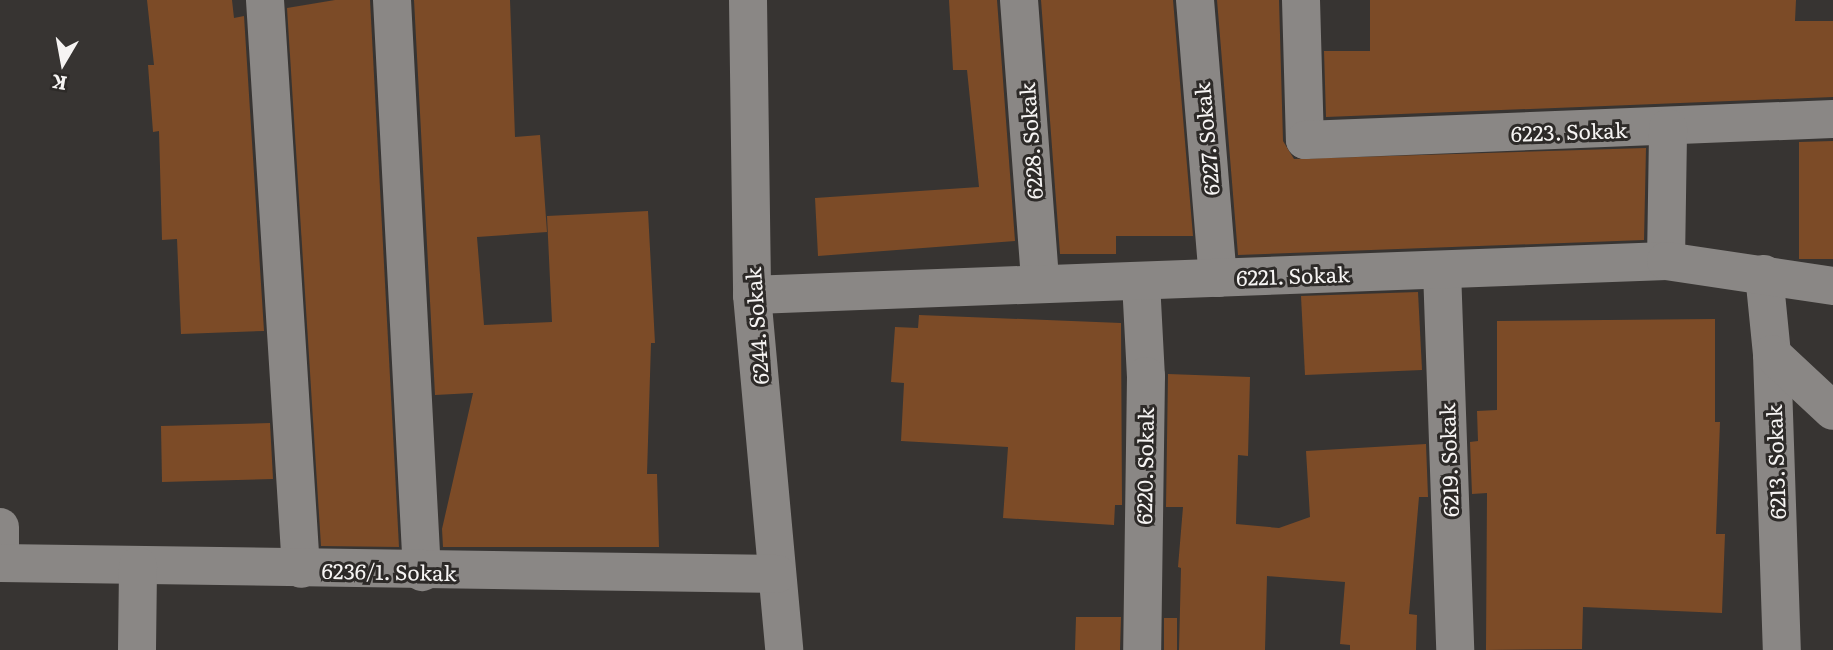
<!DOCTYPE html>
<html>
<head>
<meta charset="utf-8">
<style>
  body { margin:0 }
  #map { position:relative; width:1833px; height:650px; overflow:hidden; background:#373432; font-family:Literata,serif }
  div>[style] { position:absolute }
  .building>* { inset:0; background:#7c4b27 }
  .minor>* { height:38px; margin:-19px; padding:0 19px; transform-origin:19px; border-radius:19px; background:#8a8785 }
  span { translate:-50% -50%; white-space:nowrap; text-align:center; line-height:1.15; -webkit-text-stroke:6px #2d2a28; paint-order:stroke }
  .street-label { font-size:21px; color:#f6f4f3 }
  .north { position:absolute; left:28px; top:28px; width:70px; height:70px; -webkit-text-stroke:5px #2d2a28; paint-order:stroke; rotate:190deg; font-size:19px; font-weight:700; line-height:28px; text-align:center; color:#f6f4f3 }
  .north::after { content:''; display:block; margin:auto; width:24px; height:32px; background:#f6f4f3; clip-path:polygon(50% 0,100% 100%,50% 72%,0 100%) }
</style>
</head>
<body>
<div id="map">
  <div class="building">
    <i style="clip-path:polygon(147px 0,232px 0,234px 18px,244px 16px,264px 331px,181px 334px,177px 239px,162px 240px,159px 131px,153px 132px,148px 65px,154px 65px)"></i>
    <i style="clip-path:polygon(335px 0,370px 0,399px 547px,321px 546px,287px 8px)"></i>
    <i style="clip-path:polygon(414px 0,510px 0,515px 137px,540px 135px,547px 232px,477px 237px,484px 325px,552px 322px,547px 216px,648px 211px,655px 343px,651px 343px,647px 474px,657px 474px,659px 547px,443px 547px,442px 529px,473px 393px,435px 395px)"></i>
    <i style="clip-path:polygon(949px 0,997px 0,1015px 241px,818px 256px,815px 198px,979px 187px,967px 70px,953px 70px)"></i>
    <i style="clip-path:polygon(1041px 0,1173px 0,1193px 236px,1116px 236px,1116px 254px,1060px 254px)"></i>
    <i style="clip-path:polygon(1217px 0,1279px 0,1283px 141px,1294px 159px,1646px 148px,1644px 240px,1238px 255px)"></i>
    <i style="clip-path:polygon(1370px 0,1796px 0,1795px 21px,1833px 21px,1833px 97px,1326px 117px,1324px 51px,1370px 51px)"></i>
    <i style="clip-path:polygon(1833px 141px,1833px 259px,1799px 259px,1799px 142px)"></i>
    <i style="clip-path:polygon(1418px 292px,1422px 370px,1305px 375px,1301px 296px)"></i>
    <i style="clip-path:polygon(919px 315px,1121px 323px,1122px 505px,1115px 505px,1114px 525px,1003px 518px,1008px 447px,901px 441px,904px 383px,891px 382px,895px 327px,918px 328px)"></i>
    <i style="clip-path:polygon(1715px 319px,1715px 422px,1720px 422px,1716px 534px,1725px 534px,1722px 613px,1583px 607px,1582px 649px,1486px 650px,1487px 493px,1472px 494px,1470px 442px,1478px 441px,1477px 411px,1497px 410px,1497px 321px)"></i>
    <i style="clip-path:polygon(1168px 374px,1250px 377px,1248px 456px,1238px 455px,1236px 524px,1279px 528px,1310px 517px,1306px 451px,1426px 444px,1428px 497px,1419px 497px,1409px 614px,1417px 615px,1416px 650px,1350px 650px,1350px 645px,1340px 644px,1345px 582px,1267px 576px,1265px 650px,1179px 650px,1181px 568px,1178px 567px,1183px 507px,1166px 507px)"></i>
    <i style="clip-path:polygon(270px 423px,273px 479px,162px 482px,161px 426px)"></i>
    <i style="clip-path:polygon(1076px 617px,1121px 617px,1120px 650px,1075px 650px)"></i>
    <i style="clip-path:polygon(1164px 618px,1177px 618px,1177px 650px,1164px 650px)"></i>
  </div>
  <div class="minor">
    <i style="left:265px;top:0;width:570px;rotate:86.38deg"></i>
    <i style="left:392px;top:0;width:573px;rotate:87deg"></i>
    <i style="left:748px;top:0;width:295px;rotate:89.2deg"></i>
    <i style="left:752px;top:295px;width:356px;rotate:84.8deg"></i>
    <i style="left:1019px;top:0;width:283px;rotate:85.7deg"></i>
    <i style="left:1195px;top:0;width:279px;rotate:85.3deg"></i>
    <i style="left:1301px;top:0;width:140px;rotate:88.4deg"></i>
    <i style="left:1305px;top:140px;width:528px;rotate:-2.28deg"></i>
    <i style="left:1666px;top:261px;width:133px;rotate:-89.1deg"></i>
    <i style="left:1442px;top:270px;width:380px;rotate:88deg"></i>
    <i style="left:1764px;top:274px;width:80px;rotate:84.3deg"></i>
    <i style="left:1772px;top:354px;width:296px;rotate:88.1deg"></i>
    <i style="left:1141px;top:282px;width:94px;rotate:87deg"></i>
    <i style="left:1146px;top:376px;width:274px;rotate:90.8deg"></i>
    <i style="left:752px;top:295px;width:915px;rotate:-2.13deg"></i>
    <i style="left:1666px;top:261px;width:169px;rotate:8.5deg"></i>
    <i style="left:1772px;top:354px;width:83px;rotate:43.1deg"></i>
    <i style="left:0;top:527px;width:36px;rotate:90deg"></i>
    <i style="left:0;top:563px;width:777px;rotate:0.81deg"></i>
    <i style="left:137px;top:650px;width:84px;rotate:-89.3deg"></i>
  </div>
  <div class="street-label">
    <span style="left:1569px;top:131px;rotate:-2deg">6223. Sokak</span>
    <span style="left:1206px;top:139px;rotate:-95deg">6227. Sokak</span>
    <span style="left:1030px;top:141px;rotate:-94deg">6228. Sokak</span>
    <span style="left:1293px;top:275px;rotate:-2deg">6221. Sokak</span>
    <span style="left:756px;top:326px;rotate:-94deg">6244. Sokak</span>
    <span style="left:1448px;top:460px;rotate:-92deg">6219. Sokak</span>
    <span style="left:1775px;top:462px;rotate:-92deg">6213. Sokak</span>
    <span style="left:1144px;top:466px;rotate:-89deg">6220. Sokak</span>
    <span style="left:389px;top:571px;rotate:1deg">6236/1. Sokak</span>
  </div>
  <div class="north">K</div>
</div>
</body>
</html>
